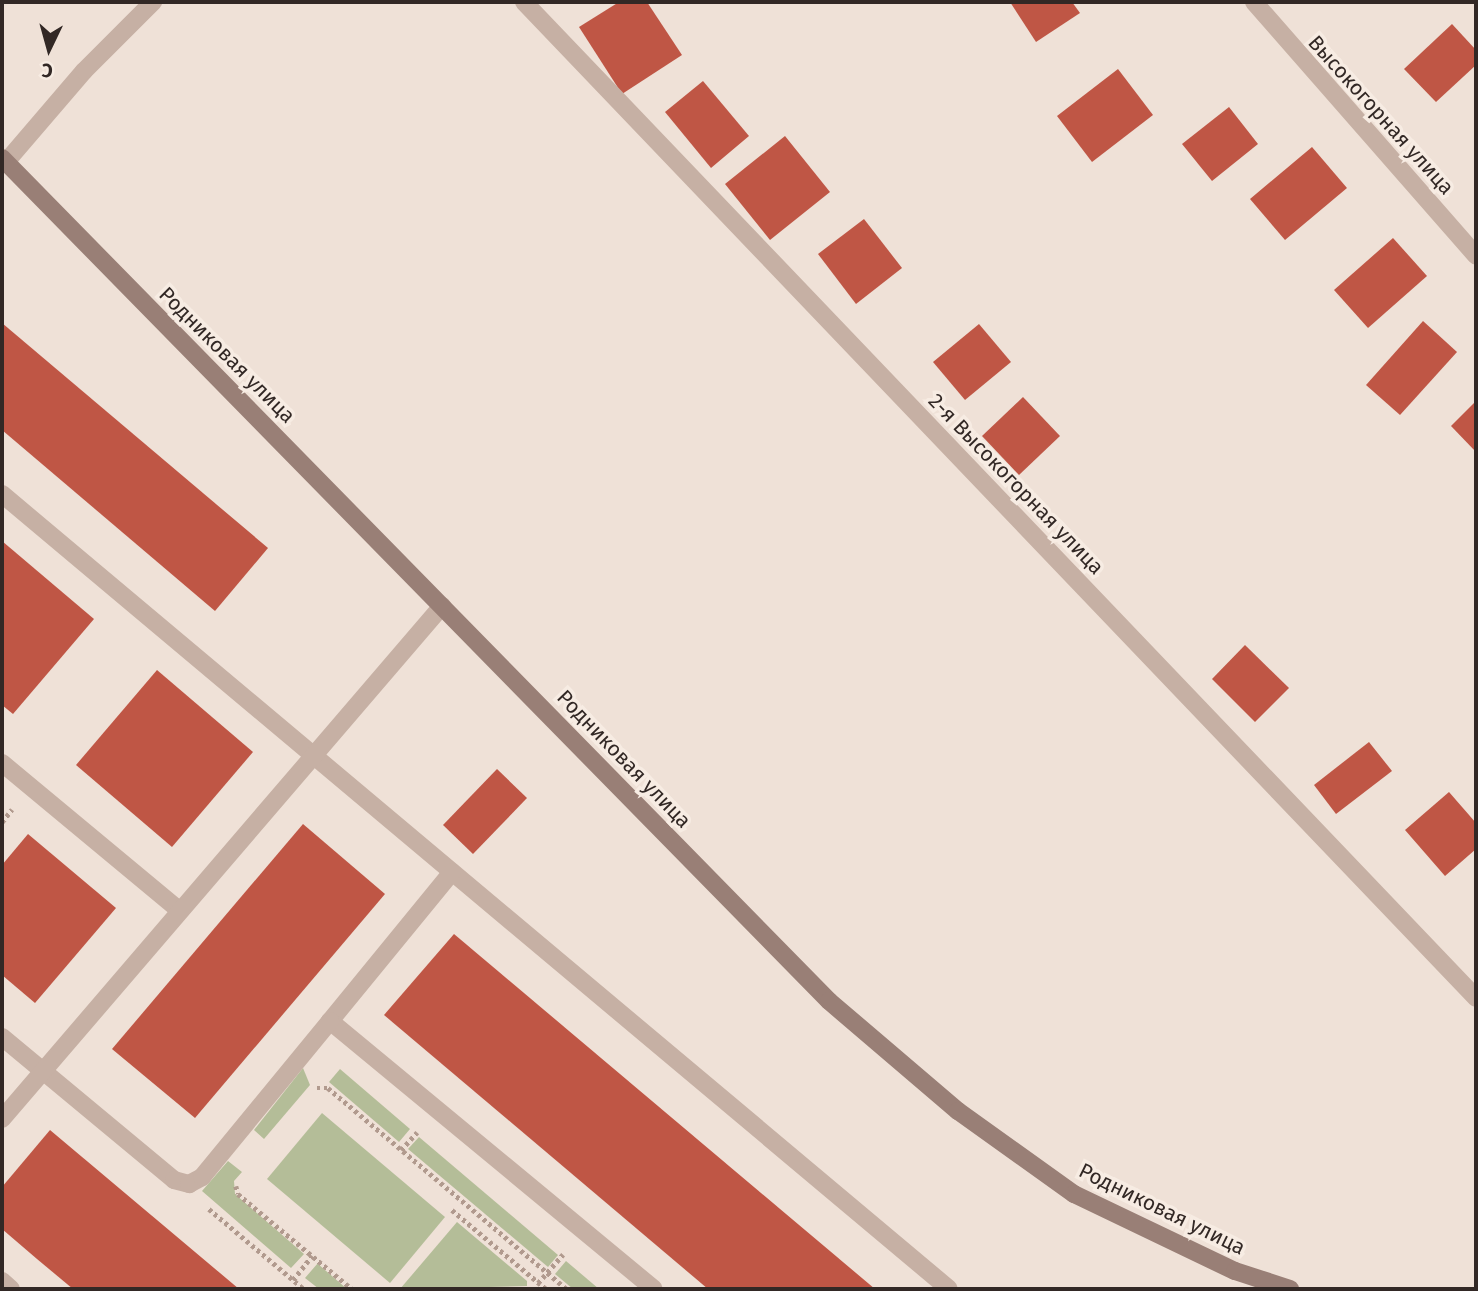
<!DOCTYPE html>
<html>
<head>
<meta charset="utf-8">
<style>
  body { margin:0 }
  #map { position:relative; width:1478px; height:1291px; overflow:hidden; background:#efe1d7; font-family:"Fira Sans",sans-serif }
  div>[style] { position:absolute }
  .green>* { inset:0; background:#b4bd98 }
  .building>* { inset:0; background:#bf5645 }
  .path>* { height:4.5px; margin-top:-2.25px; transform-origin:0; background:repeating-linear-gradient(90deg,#b19a8e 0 3.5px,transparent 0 7px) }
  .lane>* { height:18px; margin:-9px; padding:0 9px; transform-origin:9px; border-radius:9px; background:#c6b0a4 }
  .street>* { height:18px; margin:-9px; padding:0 9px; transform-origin:9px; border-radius:9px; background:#c6b0a4 }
  .secondary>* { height:18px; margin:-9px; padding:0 9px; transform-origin:9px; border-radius:9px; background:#997f76 }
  span { translate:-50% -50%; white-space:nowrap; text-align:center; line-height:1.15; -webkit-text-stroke:7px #f7ece3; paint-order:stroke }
  .street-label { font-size:21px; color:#322825 }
  .frame { position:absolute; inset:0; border:4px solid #322825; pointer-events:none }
  .north { position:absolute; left:14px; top:14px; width:70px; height:70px; -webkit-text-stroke:5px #f7ece3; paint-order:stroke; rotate:185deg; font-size:19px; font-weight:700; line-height:28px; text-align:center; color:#322825 }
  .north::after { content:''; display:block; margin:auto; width:24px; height:32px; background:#322825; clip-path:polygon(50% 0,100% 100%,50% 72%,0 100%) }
</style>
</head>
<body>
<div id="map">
  <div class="green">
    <i style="clip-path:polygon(303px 1068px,310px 1085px,264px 1139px,254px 1130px)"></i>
    <i style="clip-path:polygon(340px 1069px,410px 1129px,399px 1142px,329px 1082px)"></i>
    <i style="clip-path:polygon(322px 1113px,445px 1217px,390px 1283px,267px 1179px)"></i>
    <i style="clip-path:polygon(419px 1137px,558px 1255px,548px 1267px,408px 1149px)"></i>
    <i style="clip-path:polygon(228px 1161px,242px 1172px,234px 1181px,235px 1194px,304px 1254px,291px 1268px,202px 1191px)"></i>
    <i style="clip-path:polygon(457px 1222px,527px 1281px,527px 1286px,400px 1289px)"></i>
    <i style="clip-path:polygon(566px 1261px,599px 1289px,573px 1289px,555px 1274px)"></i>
    <i style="clip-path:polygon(318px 1263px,318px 1264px,347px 1289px,319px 1289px,305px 1278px)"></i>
  </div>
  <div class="building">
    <i style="clip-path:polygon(619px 2px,647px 2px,682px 55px,622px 94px,579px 27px)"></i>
    <i style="clip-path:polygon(1010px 2px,1072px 2px,1080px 13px,1036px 42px)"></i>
    <i style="clip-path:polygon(1452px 24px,1476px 50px,1476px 65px,1436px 102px,1404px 69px)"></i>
    <i style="clip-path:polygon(1118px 69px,1153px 115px,1092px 162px,1057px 116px)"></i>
    <i style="clip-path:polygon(703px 81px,749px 136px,711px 168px,665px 112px)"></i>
    <i style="clip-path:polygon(1229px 107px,1258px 144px,1212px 181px,1182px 144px)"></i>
    <i style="clip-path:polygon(785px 136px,830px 192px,770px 240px,725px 184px)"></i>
    <i style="clip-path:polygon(1312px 147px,1347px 188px,1285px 240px,1250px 199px)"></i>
    <i style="clip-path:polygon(864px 219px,902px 268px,856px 304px,818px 254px)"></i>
    <i style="clip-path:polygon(1393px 238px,1427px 276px,1368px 328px,1334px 290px)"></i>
    <i style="clip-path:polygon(1423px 321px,1457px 352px,1400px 415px,1366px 385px)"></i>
    <i style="clip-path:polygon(2px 323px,268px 548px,215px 611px,2px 430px)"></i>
    <i style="clip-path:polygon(979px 324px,1011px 362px,965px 400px,933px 362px)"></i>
    <i style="clip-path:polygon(1023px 397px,1060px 436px,1019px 475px,982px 436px)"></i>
    <i style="clip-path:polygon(1476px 401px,1476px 452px,1451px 426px)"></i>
    <i style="clip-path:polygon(2px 541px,94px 619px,13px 714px,2px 705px)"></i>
    <i style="clip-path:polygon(1245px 645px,1289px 688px,1255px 722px,1212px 679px)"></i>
    <i style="clip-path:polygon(157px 670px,253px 752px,172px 847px,76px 765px)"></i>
    <i style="clip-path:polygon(1369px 742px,1392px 771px,1336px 814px,1314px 785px)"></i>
    <i style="clip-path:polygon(497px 769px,527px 798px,473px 854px,443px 825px)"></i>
    <i style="clip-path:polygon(1449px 792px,1476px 823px,1476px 849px,1445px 876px,1405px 830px)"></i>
    <i style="clip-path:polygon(303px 824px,385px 894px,195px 1118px,112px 1049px)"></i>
    <i style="clip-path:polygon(28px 834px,116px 908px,35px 1003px,2px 975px,2px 865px)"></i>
    <i style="clip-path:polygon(454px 934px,875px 1289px,708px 1289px,384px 1015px)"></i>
    <i style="clip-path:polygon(50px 1130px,239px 1289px,73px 1289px,37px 1259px,2px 1229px,2px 1187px)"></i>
  </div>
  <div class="path">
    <i style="left:2px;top:822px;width:16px;rotate:-52deg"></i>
    <i style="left:317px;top:1088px;width:11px"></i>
    <i style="left:328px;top:1088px;width:312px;rotate:40.1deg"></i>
    <i style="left:401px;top:1150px;width:24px;rotate:-48deg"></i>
    <i style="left:236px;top:1186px;width:8px;rotate:76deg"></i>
    <i style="left:238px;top:1194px;width:148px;rotate:39.8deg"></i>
    <i style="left:209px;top:1209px;width:124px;rotate:40.1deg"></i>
    <i style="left:452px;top:1210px;width:123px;rotate:40deg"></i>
    <i style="left:293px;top:1280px;width:31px;rotate:-52deg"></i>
    <i style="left:538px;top:1283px;width:38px;rotate:-49deg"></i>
  </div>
  <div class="lane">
    <i style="left:2px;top:494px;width:1236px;rotate:40.01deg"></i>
    <i style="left:2px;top:763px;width:231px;rotate:39.7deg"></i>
    <i style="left:452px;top:872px;width:193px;rotate:129.3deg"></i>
    <i style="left:330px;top:1021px;width:420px;rotate:39.6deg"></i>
    <i style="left:2px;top:1037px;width:224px;rotate:39.7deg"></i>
    <i style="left:174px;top:1180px;width:16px;rotate:15deg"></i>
    <i style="left:189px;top:1184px;width:15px;rotate:-28deg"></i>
    <i style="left:202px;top:1177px;width:202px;rotate:-50.6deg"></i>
    <i style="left:2px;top:1119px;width:676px;rotate:-49.38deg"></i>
    <i style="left:2px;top:1281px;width:12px;rotate:42deg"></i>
  </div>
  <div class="street">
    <i style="left:524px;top:2px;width:1378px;rotate:46.29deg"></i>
    <i style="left:1254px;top:2px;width:337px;rotate:48.8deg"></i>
    <i style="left:6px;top:162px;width:120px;rotate:-49.4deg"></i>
    <i style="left:84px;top:71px;width:98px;rotate:-45deg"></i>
  </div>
  <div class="secondary">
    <i style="left:2px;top:158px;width:1181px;rotate:45.55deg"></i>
    <i style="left:829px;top:1001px;width:170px;rotate:40.5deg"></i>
    <i style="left:958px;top:1111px;width:143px;rotate:35.6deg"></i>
    <i style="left:1074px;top:1194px;width:178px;rotate:25.6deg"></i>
    <i style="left:1235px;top:1271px;width:58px;rotate:18.1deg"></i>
  </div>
  <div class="street-label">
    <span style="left:1381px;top:115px;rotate:48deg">Высокогорная улица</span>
    <span style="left:227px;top:355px;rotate:45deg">Родниковая улица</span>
    <span style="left:1016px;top:484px;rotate:46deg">2-я Высокогорная улица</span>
    <span style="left:624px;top:759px;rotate:46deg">Родниковая улица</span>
    <span style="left:1162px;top:1209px;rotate:26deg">Родниковая улица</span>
  </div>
  <div class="frame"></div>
  <div class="north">С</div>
</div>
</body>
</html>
